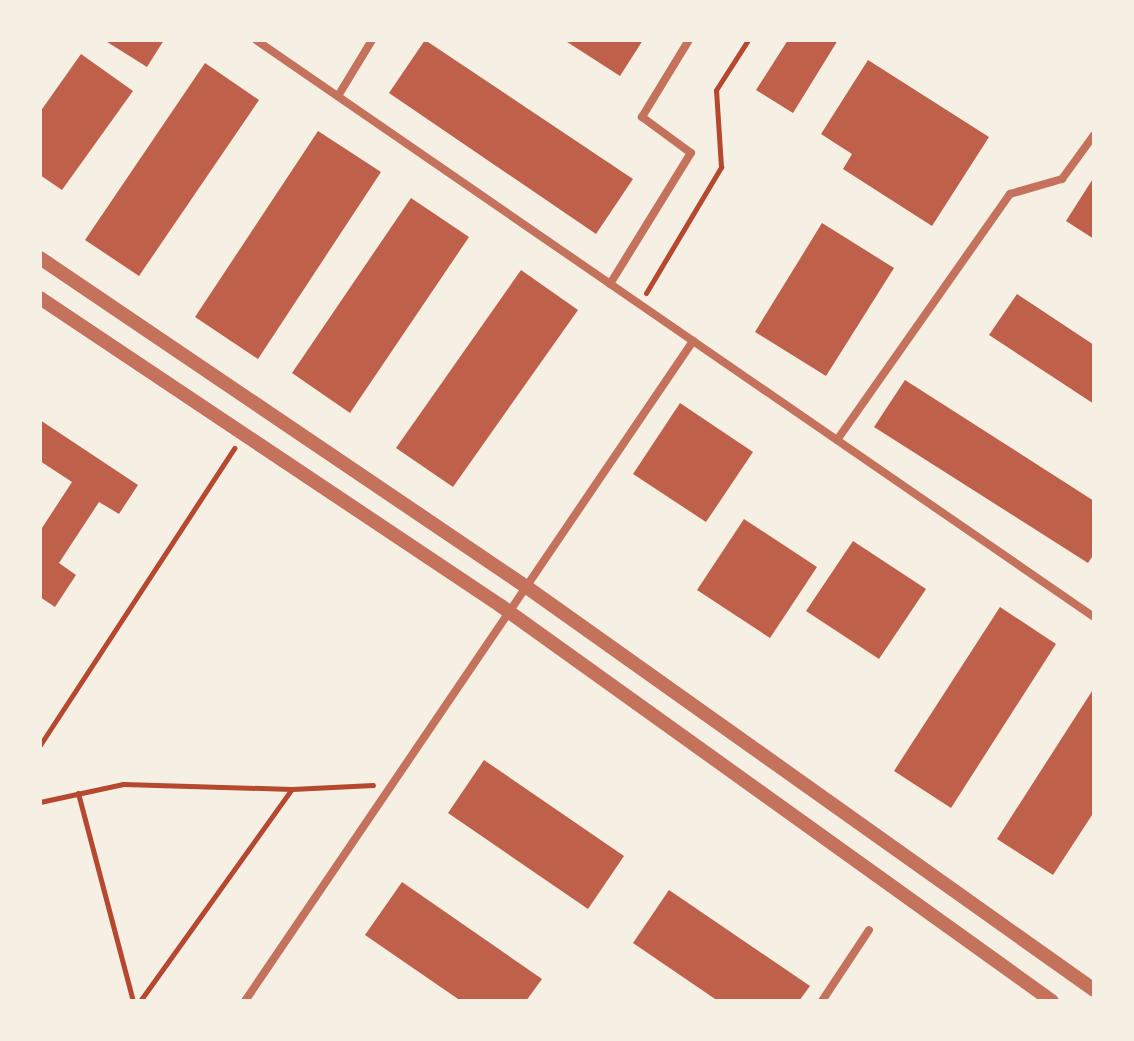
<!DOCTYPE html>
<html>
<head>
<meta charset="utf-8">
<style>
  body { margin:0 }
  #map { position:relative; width:1134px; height:1041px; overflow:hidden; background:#f6efe4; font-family:Quicksand,sans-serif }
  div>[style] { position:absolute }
  .building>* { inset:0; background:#bf614a }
  .path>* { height:5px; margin:-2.5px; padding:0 2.5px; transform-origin:2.5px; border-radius:2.5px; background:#b5482f }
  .minor>* { height:8px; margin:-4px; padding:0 4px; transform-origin:4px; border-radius:4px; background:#c5725c }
  .tertiary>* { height:14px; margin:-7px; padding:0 7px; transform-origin:7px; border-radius:7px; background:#c5725c }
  span { translate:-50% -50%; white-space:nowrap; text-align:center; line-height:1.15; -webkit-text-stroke:8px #f6efe4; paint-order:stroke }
  .frame { position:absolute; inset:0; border:42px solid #f6efe4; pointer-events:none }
</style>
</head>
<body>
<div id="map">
  <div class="building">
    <i style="clip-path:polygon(104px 40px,164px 40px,147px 67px)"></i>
    <i style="clip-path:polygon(425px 40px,633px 179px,596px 234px,389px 93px)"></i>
    <i style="clip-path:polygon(564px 40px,643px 40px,620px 76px)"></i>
    <i style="clip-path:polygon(788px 40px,838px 40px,793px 113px,756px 90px)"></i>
    <i style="clip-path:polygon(81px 54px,133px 91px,62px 190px,40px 175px,40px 112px)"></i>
    <i style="clip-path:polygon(868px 60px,989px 137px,932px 226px,843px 169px,852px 154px,821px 134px)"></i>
    <i style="clip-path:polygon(205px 63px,259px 100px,139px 276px,85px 240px)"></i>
    <i style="clip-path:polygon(318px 131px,381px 172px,258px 359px,195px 317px)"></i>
    <i style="clip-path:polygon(1094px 177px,1094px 239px,1066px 221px)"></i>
    <i style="clip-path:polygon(411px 198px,469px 237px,350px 413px,292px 373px)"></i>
    <i style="clip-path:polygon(822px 223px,894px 268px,826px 376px,755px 332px)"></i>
    <i style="clip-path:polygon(521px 270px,578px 310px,453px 487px,396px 448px)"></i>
    <i style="clip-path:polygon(1017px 294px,1094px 345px,1094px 404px,989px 335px)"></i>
    <i style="clip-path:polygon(905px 380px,1094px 501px,1094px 554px,1088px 563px,874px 427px)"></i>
    <i style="clip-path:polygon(680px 403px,753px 452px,706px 522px,633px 474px)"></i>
    <i style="clip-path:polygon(40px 420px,138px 485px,119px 514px,99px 502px,59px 563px,76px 575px,55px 607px,40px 597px,40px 531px,72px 482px,40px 461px)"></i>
    <i style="clip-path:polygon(744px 519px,817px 567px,770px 638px,697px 590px)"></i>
    <i style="clip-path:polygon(853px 541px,926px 589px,879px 659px,806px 611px)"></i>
    <i style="clip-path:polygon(1000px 607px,1056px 644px,951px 808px,894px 771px)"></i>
    <i style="clip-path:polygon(1094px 688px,1094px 812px,1053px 875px,997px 839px)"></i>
    <i style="clip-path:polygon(484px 760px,624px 856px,588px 909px,448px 813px)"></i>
    <i style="clip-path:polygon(402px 882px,542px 979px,526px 1001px,461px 1001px,365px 935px)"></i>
    <i style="clip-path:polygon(669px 890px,810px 986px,799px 1001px,718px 1001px,633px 943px)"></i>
  </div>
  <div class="path">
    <i style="left:646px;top:293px;width:147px;rotate:-59.2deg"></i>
    <i style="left:721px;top:167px;width:77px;rotate:-93.7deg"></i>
    <i style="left:716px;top:90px;width:59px;rotate:-57.4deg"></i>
    <i style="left:40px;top:745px;width:355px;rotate:-56.8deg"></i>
    <i style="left:78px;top:793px;width:215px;rotate:75.2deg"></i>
    <i style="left:40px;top:802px;width:85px;rotate:-12.2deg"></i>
    <i style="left:123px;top:784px;width:169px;rotate:1.7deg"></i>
    <i style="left:292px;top:789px;width:81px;rotate:-2.8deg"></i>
    <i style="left:140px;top:1001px;width:259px;rotate:-54.4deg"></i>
  </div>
  <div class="minor">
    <i style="left:256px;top:40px;width:1017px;rotate:34.55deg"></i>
    <i style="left:338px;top:96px;width:66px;rotate:-58.7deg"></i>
    <i style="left:610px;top:284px;width:154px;rotate:-58.3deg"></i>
    <i style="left:691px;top:153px;width:61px;rotate:-143.7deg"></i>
    <i style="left:642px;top:117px;width:90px;rotate:-58.6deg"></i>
    <i style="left:837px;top:440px;width:301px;rotate:-54.9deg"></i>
    <i style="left:1010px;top:194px;width:54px;rotate:-16.1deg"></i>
    <i style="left:1062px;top:179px;width:54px;rotate:-54deg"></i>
    <i style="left:245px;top:1001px;width:798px;rotate:-55.83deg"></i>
    <i style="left:822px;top:1001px;width:85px;rotate:-56.5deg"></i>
  </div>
  <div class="tertiary">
    <i style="left:40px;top:258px;width:589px;rotate:34.07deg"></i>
    <i style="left:528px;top:588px;width:694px;rotate:35.38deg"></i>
    <i style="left:40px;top:298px;width:554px;rotate:33.75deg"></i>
    <i style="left:501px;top:606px;width:678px;rotate:35.64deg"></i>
  </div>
  <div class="frame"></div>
</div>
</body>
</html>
